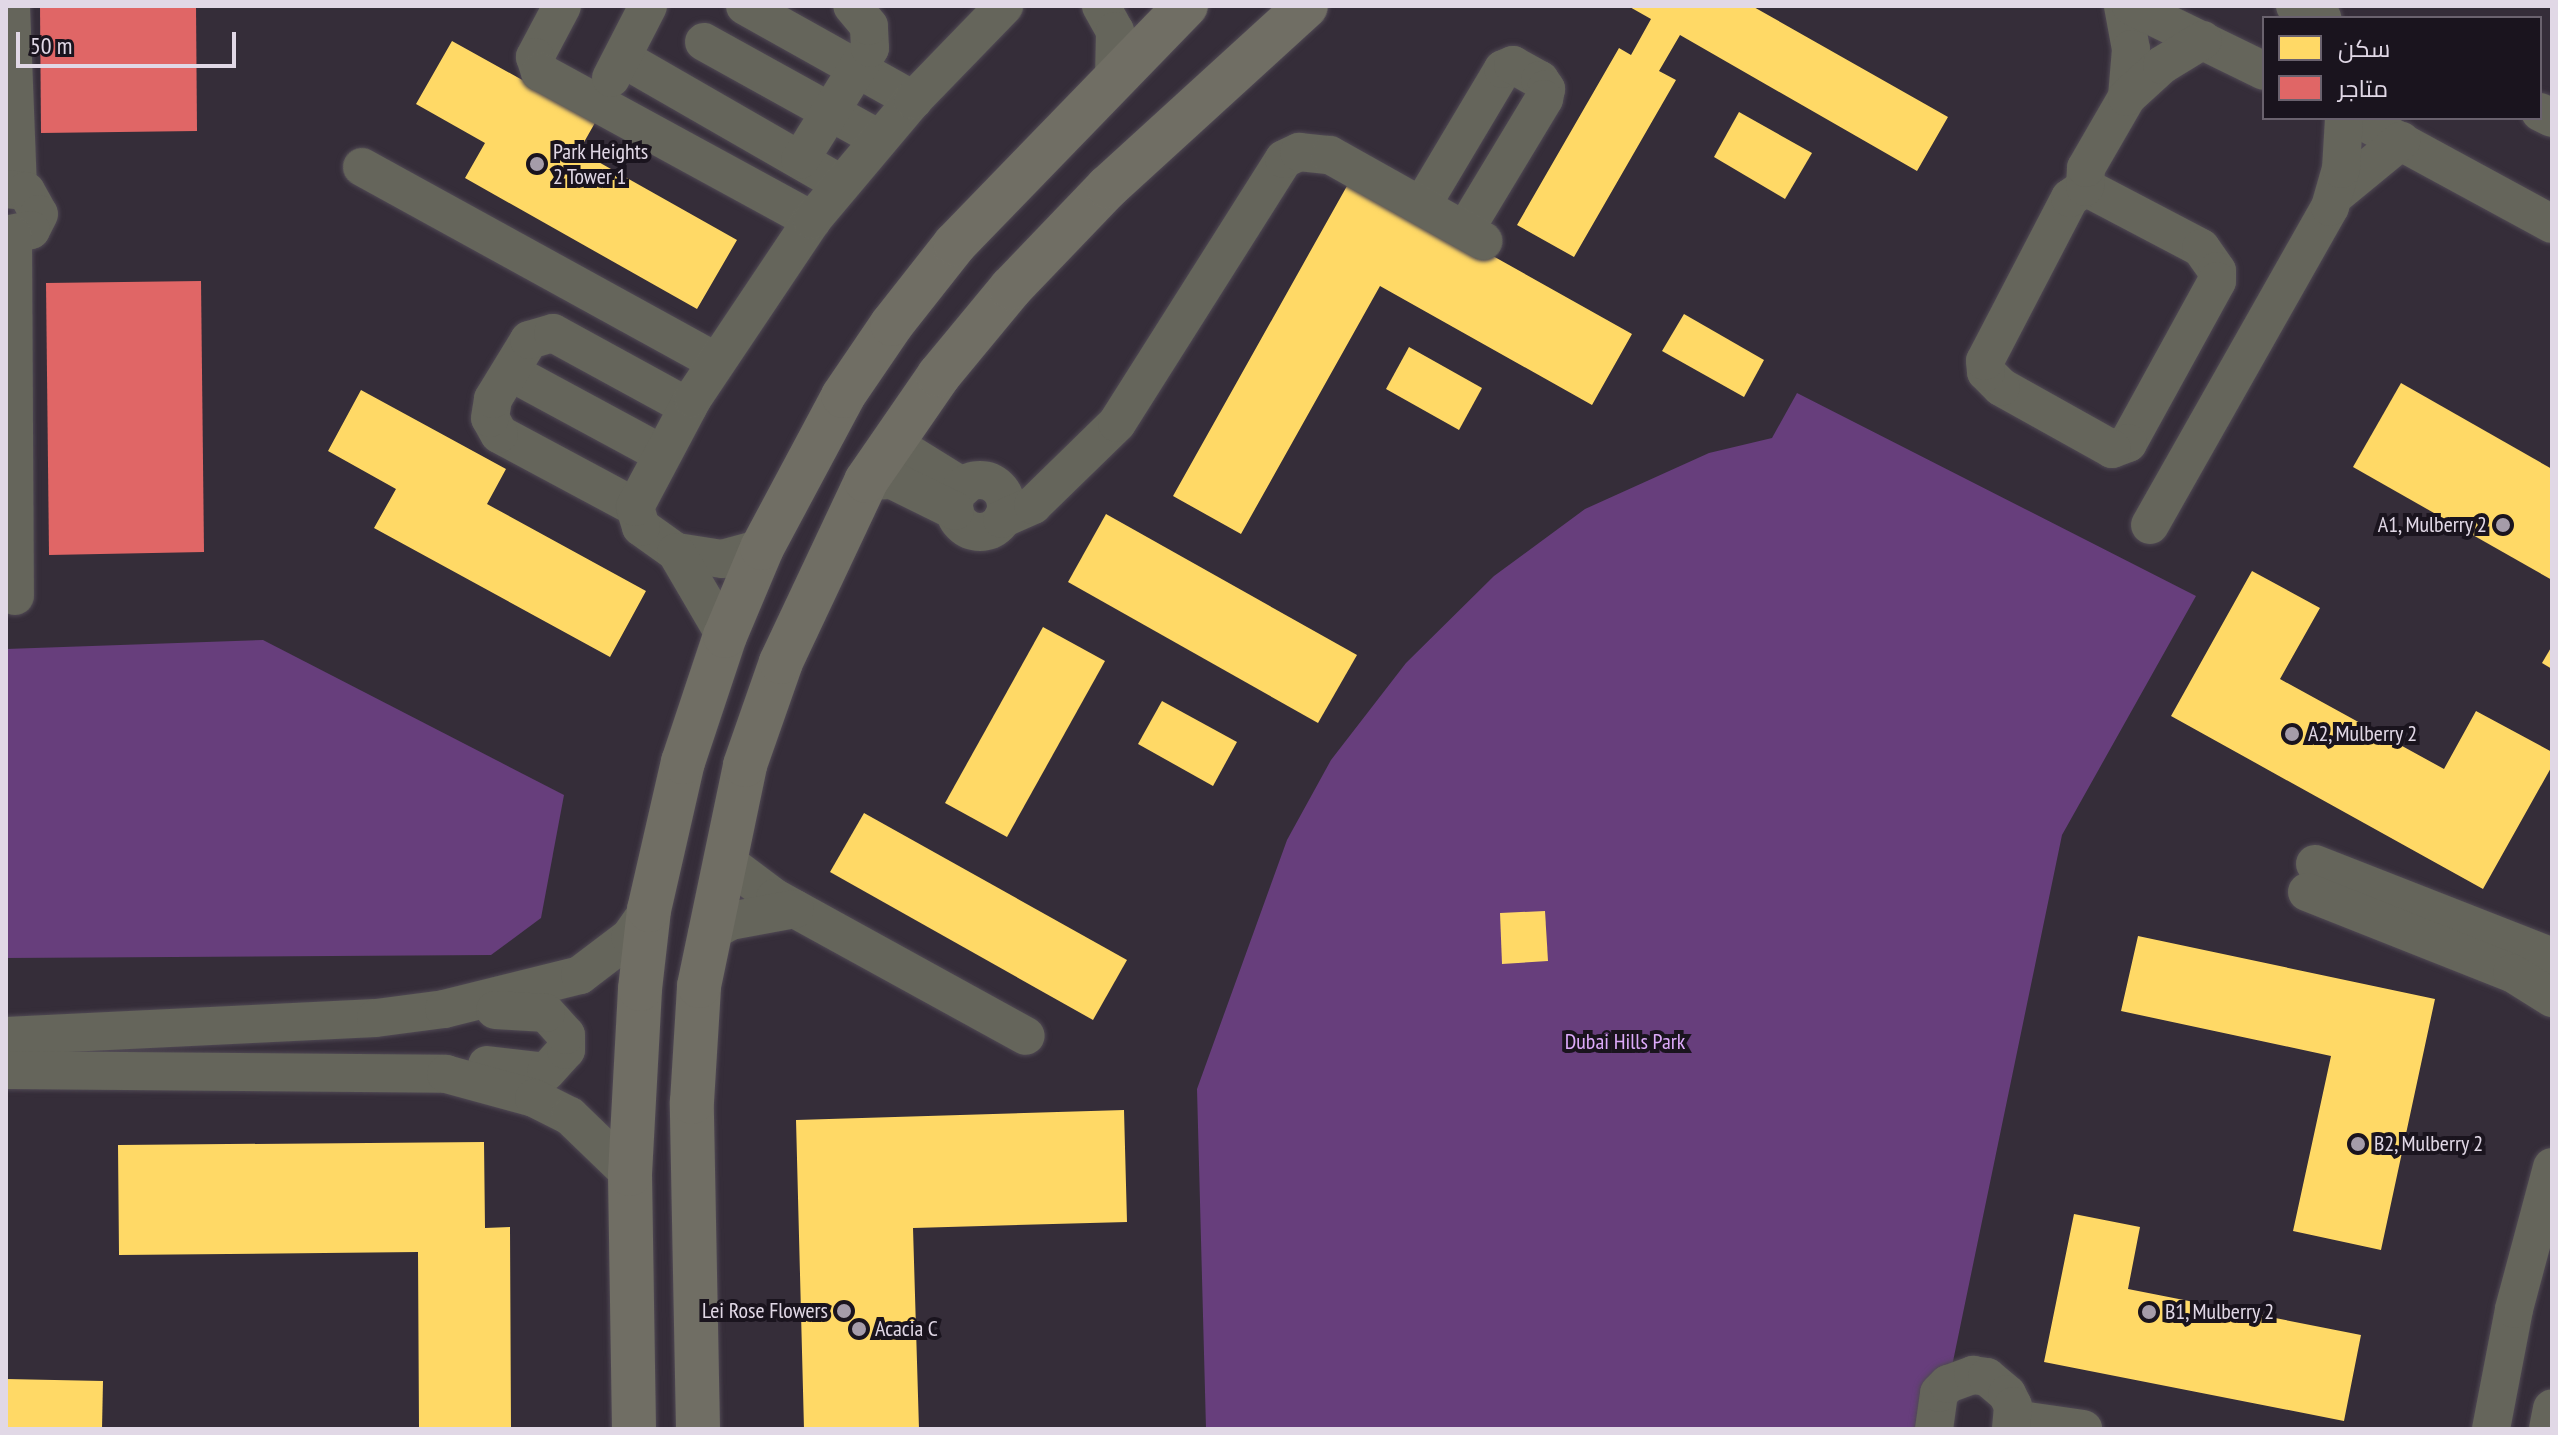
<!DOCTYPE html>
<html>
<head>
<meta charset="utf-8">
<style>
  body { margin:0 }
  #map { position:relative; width:2558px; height:1435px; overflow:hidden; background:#352d39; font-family:"PT Sans Narrow",Cairo,sans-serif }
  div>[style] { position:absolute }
  .green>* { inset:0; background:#673e7c }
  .homes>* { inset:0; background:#ffd966 }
  .shops>* { inset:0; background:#e06666 }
  .roads { filter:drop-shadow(0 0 2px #504954) drop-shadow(0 0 2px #504954) }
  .minor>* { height:38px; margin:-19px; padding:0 19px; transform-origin:19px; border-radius:19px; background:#65655b }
  .minor>.ring { margin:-19px; padding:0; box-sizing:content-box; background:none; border:38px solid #65655b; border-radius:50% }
  .major>* { height:44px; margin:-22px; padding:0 22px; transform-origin:22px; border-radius:22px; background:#706e64 }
  .dots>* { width:22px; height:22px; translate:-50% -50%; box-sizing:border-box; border:4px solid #1a141e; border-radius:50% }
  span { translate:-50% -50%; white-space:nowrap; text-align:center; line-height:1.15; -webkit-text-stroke:8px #1a141e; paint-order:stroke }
  .poi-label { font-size:22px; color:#e1d8e6 }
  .left { translate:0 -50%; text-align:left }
  .right { translate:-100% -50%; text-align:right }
  .park-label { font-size:22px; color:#deabfb }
  .frame { position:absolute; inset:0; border:8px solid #e1d8e6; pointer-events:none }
  .legend { position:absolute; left:2262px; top:16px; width:280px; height:104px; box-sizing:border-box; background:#1a141e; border:2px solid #6a626e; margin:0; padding:10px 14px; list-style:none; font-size:24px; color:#e1d8e6 }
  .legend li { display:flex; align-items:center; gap:16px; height:40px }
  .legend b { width:40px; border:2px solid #6a626e }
  .scale { position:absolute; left:16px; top:32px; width:220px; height:36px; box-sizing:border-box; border:4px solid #e1d8e6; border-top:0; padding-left:10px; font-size:24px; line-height:28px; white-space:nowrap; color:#e1d8e6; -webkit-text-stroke:6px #1a141e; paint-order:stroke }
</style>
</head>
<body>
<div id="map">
  <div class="green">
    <i style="clip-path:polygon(1797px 393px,2196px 596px,2062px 835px,1939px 1429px,1206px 1429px,1197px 1089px,1287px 840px,1331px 760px,1406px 663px,1494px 576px,1585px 509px,1709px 453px,1772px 438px)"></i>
    <i style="clip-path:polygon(263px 640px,564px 795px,541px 918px,491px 955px,6px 958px,6px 649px)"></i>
  </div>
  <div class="homes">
    <i style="clip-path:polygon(1628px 6px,1752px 6px,1948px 117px,1917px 171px,1680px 35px,1659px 71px,1676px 80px,1574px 257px,1517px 225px,1619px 48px,1631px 55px,1651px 19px)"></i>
    <i style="clip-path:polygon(452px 41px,596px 121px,579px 151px,737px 240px,697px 309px,465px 178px,485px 143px,416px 104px)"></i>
    <i style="clip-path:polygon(1739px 112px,1812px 153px,1785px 199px,1714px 157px)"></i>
    <i style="clip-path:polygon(1352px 177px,1632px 334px,1592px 405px,1380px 286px,1241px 534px,1173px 496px)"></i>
    <i style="clip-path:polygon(1684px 314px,1764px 360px,1744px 397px,1662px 351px)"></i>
    <i style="clip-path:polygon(1409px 347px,1482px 388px,1459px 430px,1386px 389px)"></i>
    <i style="clip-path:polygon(2401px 383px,2552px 469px,2552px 580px,2353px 467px)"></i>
    <i style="clip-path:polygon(361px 390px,506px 469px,487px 504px,646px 591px,610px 657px,374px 528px,396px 489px,328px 451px)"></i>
    <i style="clip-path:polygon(1106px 514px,1357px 655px,1318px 723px,1068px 582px)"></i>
    <i style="clip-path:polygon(2252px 571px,2320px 608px,2280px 679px,2444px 769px,2476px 711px,2552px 752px,2552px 766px,2483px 889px,2171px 716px)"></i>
    <i style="clip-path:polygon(1043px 627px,1105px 661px,1007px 837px,945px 803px)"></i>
    <i style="clip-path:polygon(2552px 646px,2552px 669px,2542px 663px)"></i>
    <i style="clip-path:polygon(1162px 701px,1237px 742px,1213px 786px,1138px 744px)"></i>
    <i style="clip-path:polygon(864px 813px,1127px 960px,1093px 1020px,830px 872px)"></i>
    <i style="clip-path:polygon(1545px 911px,1548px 961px,1502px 964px,1500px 913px)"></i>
    <i style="clip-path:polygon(2138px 936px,2435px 999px,2381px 1250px,2293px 1231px,2331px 1056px,2121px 1011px)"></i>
    <i style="clip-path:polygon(1124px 1110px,1127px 1222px,913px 1228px,919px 1429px,804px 1429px,796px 1120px)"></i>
    <i style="clip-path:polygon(484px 1142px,485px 1228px,510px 1227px,511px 1429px,419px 1429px,418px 1252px,119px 1255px,118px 1145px)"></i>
    <i style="clip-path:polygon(2074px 1214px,2140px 1227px,2128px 1289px,2361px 1335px,2344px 1421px,2044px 1362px)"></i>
    <i style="clip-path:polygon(6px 1379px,103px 1381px,102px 1429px,6px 1429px)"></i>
  </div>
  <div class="shops">
    <i style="clip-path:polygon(40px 6px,196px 6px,197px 131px,41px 133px)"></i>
    <i style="clip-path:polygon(201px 281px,204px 552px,49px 555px,46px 283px)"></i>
  </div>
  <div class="roads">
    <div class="minor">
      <i style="left:11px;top:6px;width:181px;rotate:87.8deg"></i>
      <i style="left:562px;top:6px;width:58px;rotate:117.9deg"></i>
      <i style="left:535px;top:57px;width:16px;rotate:72deg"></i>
      <i style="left:540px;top:72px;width:310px;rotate:28.6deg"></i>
      <i style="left:745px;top:6px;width:193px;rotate:29.2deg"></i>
      <i style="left:1101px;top:6px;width:29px;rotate:61deg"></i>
      <i style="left:1115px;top:31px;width:47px;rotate:91.2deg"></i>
      <i style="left:2123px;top:6px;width:44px;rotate:79.5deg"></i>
      <i style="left:2131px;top:49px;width:48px;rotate:94.8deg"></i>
      <i style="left:2131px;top:6px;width:148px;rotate:26deg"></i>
      <i style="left:2295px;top:6px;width:30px;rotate:24deg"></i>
      <i style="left:704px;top:42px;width:200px;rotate:29deg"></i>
      <i style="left:622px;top:58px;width:253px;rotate:29.9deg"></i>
      <i style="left:611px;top:78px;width:81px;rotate:-62.8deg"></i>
      <i style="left:2540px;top:112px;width:13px;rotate:27deg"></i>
      <i style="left:2357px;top:118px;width:222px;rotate:28.5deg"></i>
      <i style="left:800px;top:160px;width:132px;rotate:-58deg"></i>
      <i style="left:870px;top:48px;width:22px;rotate:-93deg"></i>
      <i style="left:869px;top:26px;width:26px;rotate:-130deg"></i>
      <i style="left:362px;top:167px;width:404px;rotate:28.8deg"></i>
      <i style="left:2085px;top:187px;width:131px;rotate:27.7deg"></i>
      <i style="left:2201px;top:248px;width:28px;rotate:55deg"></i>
      <i style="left:2217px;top:271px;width:10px;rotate:90deg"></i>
      <i style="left:2217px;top:281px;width:185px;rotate:118.8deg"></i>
      <i style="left:2128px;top:443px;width:17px;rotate:159deg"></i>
      <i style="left:2112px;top:449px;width:127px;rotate:-150.8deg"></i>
      <i style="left:2001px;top:387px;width:21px;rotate:-135deg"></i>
      <i style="left:1986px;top:372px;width:11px;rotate:-95deg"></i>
      <i style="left:1985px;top:361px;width:184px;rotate:-62.5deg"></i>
      <i style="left:2070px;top:198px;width:19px;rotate:-36deg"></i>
      <i style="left:2085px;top:187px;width:19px;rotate:-87deg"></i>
      <i style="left:2086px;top:168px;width:82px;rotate:-60deg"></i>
      <i style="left:2127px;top:97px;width:47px;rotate:-42.4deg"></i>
      <i style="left:2162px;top:65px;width:48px;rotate:-31.4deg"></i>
      <i style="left:6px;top:189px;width:20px;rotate:6deg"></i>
      <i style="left:26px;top:191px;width:26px;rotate:61deg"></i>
      <i style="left:39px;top:214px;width:18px;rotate:117deg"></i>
      <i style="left:31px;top:230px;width:25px;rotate:169deg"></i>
      <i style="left:2334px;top:196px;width:87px;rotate:-39.4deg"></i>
      <i style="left:1422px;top:205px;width:158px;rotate:-59.2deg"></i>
      <i style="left:1503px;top:69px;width:11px;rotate:-22deg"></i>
      <i style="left:1513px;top:65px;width:31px;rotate:29deg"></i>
      <i style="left:1540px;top:80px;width:11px;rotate:56deg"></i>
      <i style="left:1546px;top:89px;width:10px;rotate:101deg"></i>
      <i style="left:1544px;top:99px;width:153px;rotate:121.1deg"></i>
      <i style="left:13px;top:236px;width:360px;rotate:89.7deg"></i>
      <i style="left:527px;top:381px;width:153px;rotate:28.4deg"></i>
      <i style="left:892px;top:443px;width:84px;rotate:31.8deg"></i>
      <i class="ring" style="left:954px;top:480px;width:14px;height:14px"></i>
      <i style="left:866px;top:481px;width:26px;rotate:-2deg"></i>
      <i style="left:892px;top:480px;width:70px;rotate:26.2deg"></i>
      <i style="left:635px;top:507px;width:154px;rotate:-151.8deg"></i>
      <i style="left:499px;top:434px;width:18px;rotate:-119deg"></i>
      <i style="left:490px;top:418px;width:19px;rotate:-81deg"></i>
      <i style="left:493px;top:399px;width:69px;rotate:-58.6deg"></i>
      <i style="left:529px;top:340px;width:25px;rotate:-16deg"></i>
      <i style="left:553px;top:333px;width:154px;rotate:28.7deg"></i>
      <i style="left:1002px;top:519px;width:34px;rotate:-24deg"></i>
      <i style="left:1033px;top:505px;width:117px;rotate:-44.3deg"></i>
      <i style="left:1117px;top:423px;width:312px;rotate:-57.7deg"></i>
      <i style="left:1284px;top:159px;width:17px;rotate:-25deg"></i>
      <i style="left:1299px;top:152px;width:31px;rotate:6deg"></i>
      <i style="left:1330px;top:155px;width:176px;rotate:29.3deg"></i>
      <i style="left:2150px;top:525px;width:365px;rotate:-60.5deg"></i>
      <i style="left:2330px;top:207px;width:40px;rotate:-74deg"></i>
      <i style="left:2341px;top:169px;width:51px;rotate:-86.6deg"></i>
      <i style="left:762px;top:548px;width:41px;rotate:164.6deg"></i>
      <i style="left:722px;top:559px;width:47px;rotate:-171.3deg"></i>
      <i style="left:676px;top:552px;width:43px;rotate:-144.5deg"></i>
      <i style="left:641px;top:527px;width:21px;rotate:-107deg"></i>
      <i style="left:635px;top:507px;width:123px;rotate:-62deg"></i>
      <i style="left:693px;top:398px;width:214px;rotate:-56.2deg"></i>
      <i style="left:812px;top:220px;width:157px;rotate:-49.9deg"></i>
      <i style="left:913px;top:100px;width:131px;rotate:-45.9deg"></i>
      <i style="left:676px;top:552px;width:97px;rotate:59.7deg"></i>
      <i style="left:723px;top:859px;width:65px;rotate:36.9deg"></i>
      <i style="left:775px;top:898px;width:286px;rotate:28.8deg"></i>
      <i style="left:2315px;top:864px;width:255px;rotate:21.4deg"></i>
      <i style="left:2307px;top:892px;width:220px;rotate:21.6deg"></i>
      <i style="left:2512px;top:973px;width:47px;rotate:32deg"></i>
      <i style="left:707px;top:934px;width:26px;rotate:-29deg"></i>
      <i style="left:730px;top:921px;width:66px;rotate:-10.5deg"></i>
      <i style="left:6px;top:1036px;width:370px;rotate:-2.8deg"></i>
      <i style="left:376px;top:1018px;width:69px;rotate:-7.5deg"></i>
      <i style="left:444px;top:1009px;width:140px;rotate:-14deg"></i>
      <i style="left:580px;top:975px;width:63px;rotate:-37.2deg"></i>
      <i style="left:630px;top:937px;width:33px;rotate:-55deg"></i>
      <i style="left:487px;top:1065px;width:59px;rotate:6.8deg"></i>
      <i style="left:546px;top:1072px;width:30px;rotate:-48deg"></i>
      <i style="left:566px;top:1050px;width:15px;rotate:-90deg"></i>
      <i style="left:566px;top:1035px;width:30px;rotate:-132deg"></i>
      <i style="left:546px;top:1013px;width:51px;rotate:-176.6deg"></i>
      <i style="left:6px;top:1070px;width:440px;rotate:0.5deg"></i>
      <i style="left:446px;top:1074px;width:91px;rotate:15.3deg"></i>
      <i style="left:534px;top:1098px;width:40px;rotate:26.6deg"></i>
      <i style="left:570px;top:1116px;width:83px;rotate:44deg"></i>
      <i style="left:2014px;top:1419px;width:70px;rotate:8.2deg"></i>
      <i style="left:1934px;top:1429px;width:36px;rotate:-82deg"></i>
      <i style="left:1939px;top:1393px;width:13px;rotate:-45deg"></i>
      <i style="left:1948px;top:1384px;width:27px;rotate:-20deg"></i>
      <i style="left:1973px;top:1375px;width:14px;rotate:8deg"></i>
      <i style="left:1987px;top:1377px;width:26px;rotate:40deg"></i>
      <i style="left:2007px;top:1394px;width:13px;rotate:63deg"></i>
      <i style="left:2013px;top:1406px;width:23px;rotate:95deg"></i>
      <i style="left:2491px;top:1429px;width:122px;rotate:-79.1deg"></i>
      <i style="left:2514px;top:1309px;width:147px;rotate:-75deg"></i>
      <i style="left:2548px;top:1429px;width:21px;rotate:-79deg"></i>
    </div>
    <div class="major">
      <i style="left:634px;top:1429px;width:255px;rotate:-90.9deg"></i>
      <i style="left:630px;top:1174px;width:185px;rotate:-86.9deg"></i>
      <i style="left:640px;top:989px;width:80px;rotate:-83.5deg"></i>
      <i style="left:649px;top:910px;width:152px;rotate:-77.1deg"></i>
      <i style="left:683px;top:762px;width:133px;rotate:-71.6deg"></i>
      <i style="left:725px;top:636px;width:95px;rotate:-67.2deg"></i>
      <i style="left:762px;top:548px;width:172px;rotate:-61.9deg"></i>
      <i style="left:843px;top:396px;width:87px;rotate:-55.8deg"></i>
      <i style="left:892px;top:324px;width:102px;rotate:-51.8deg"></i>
      <i style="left:955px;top:244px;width:332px;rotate:-45.9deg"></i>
      <i style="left:698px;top:1429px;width:327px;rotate:-91.1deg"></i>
      <i style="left:692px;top:1102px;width:116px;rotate:-86.5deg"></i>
      <i style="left:699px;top:986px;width:226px;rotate:-78.2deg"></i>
      <i style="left:745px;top:765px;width:109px;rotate:-70.7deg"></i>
      <i style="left:781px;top:662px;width:200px;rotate:-64.8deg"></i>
      <i style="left:866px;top:481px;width:129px;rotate:-55.4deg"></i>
      <i style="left:939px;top:375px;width:113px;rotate:-50.4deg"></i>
      <i style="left:1011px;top:288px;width:140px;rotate:-46.2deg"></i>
      <i style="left:1108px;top:187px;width:268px;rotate:-42.4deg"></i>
    </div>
  </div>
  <div class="dots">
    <i style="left:537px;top:164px;background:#a59ca9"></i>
    <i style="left:2503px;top:525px;background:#a59ca9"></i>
    <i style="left:2292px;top:734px;background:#a59ca9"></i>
    <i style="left:2358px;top:1144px;background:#a59ca9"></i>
    <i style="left:844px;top:1311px;background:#a59ca9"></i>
    <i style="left:2149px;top:1312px;background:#a59ca9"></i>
    <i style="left:859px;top:1329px;background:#a59ca9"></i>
  </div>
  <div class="poi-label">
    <span class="left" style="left:553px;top:164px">Park Heights<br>2 Tower 1</span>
    <span class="right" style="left:2487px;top:525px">A1, Mulberry 2</span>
    <span class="left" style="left:2308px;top:734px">A2, Mulberry 2</span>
    <span class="left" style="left:2374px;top:1144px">B2, Mulberry 2</span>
    <span class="right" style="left:828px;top:1311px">Lei Rose Flowers</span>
    <span class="left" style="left:2165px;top:1312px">B1, Mulberry 2</span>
    <span class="left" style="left:875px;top:1329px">Acacia C</span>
  </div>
  <div class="park-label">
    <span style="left:1625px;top:1042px">Dubai Hills Park</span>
  </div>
  <div class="frame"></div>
  <ul class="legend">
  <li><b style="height:22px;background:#ffd966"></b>سكن</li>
  <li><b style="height:22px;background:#e06666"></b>متاجر</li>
  </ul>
  <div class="scale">50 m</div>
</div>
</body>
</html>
